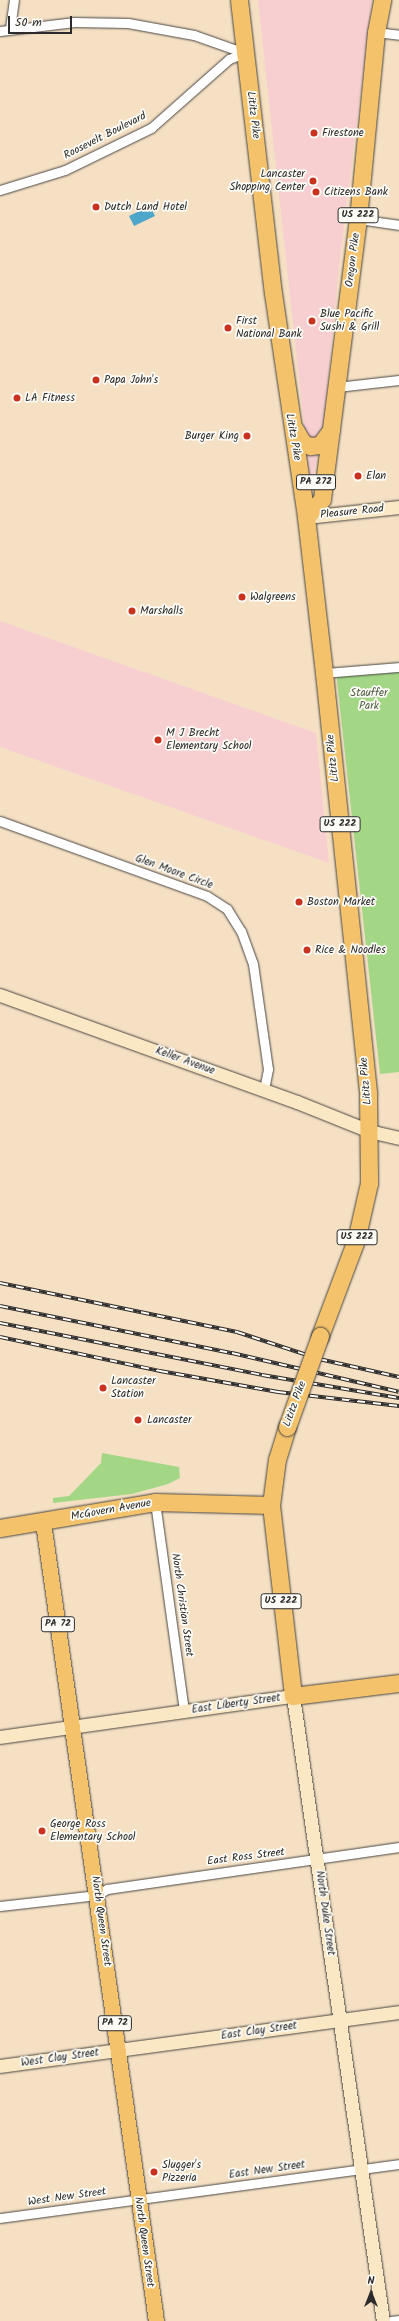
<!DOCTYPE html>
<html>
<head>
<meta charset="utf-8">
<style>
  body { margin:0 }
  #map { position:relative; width:399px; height:2321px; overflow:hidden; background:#f5e0c4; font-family:Kalam,sans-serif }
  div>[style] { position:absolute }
  .built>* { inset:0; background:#f7cfd1 }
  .green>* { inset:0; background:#a3d786 }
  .water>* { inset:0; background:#4ca6ca }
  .roads { filter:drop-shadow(0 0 1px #494642) drop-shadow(0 0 1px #494642) }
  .street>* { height:9px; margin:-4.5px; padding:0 4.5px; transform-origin:4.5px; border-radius:4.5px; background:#fff }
  .secondary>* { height:13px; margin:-6.5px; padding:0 6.5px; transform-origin:6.5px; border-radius:6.5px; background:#fae7c3 }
  .primary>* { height:15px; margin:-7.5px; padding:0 7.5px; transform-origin:7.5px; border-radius:7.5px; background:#f3c26a }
  .highway>* { height:17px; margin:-8.5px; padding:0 8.5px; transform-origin:8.5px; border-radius:8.5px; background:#f3c26a }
  .rail>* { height:4px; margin-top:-2px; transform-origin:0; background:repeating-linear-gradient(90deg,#fdfcf7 0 8px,#2b2b2b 0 16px); box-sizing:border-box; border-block:1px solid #2b2b2b }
  .bridges { filter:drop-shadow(0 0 1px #494642) drop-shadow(0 0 1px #494642) }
  .highway-bridge>* { height:17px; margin:-8.5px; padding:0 8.5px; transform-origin:8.5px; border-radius:8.5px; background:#f3c26a }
  .dots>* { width:11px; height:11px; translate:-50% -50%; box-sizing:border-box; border:2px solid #fdfcf7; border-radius:50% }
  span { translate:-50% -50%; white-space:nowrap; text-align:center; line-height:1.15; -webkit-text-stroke:3.5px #fdfcf7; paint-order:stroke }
  .shield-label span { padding:1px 3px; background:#fdfcf7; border:1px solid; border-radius:3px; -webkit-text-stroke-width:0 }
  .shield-label { font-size:10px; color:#2b2b2b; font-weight:700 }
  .street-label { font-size:11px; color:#2b2b2b }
  .poi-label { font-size:11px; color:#2b2b2b }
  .left { translate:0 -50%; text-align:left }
  .right { translate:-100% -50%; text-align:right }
  .park-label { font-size:11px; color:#4f5f46 }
  .north { position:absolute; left:351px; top:2273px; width:40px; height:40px; -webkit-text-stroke:3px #fdfcf7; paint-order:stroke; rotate:0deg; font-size:11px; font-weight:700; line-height:16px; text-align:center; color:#2b2b2b }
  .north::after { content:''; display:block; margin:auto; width:14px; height:18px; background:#2b2b2b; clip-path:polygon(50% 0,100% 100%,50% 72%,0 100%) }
  .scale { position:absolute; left:8px; top:16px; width:64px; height:18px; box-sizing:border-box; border:2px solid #2b2b2b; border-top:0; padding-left:5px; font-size:12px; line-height:14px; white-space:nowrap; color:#2b2b2b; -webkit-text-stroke:3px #fdfcf7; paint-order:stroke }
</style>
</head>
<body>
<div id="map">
  <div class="built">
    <i style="clip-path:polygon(258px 0,372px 0,339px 266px,324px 423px,311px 489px)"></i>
    <i style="clip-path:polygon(0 621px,316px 733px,329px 863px,0 747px)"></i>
  </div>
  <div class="green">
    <i style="clip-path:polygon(399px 667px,399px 1072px,380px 1074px,336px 672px)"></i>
    <i style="clip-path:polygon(102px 1453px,179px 1467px,180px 1478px,168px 1484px,132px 1494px,53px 1503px,53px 1498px,69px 1496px,101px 1463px)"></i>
  </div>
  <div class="water">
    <i style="clip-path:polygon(150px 206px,155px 216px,134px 226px,129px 216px)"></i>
  </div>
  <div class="roads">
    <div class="street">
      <i style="left:10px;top:28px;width:28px;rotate:-82deg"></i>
      <i style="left:0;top:31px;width:75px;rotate:-6.9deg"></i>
      <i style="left:74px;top:22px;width:54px;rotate:1.1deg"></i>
      <i style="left:128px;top:23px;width:67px;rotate:10.3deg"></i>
      <i style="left:194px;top:35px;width:54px;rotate:19.4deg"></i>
      <i style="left:376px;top:32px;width:23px;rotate:7deg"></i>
      <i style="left:0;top:190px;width:68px;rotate:-17.1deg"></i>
      <i style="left:65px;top:170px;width:96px;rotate:-26deg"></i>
      <i style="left:151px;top:128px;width:104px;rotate:-41.5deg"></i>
      <i style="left:229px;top:59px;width:17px;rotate:-21deg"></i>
      <i style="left:358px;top:219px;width:41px;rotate:8.3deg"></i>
      <i style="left:337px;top:387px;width:62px;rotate:-6.4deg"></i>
      <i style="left:324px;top:673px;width:75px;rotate:-4.6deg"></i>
      <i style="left:0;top:821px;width:220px;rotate:19.9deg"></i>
      <i style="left:207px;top:896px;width:24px;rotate:33deg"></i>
      <i style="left:227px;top:909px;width:26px;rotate:58deg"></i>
      <i style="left:241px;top:931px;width:35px;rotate:70deg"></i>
      <i style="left:253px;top:964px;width:106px;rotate:81.9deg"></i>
      <i style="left:268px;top:1069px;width:21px;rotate:101deg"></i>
      <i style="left:155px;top:1502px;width:211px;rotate:82.1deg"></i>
      <i style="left:0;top:1906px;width:98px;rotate:-6.5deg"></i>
      <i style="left:97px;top:1895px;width:12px;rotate:-31deg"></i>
      <i style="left:107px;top:1889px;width:295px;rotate:-8.2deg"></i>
      <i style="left:0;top:2218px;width:403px;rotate:-7.7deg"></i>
      <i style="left:391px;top:2321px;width:8px;rotate:-7deg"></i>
    </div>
    <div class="secondary">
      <i style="left:306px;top:517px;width:94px;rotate:-6.1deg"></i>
      <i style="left:0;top:995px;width:316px;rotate:19.8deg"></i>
      <i style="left:297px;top:1102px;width:78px;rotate:21.9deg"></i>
      <i style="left:369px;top:1131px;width:31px;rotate:13deg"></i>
      <i style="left:0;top:1737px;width:296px;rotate:-8deg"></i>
      <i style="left:293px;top:1696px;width:631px;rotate:81.81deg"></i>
      <i style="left:0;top:2066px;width:403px;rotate:-7.7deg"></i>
    </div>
    <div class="primary">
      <i style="left:43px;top:1522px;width:807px;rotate:81.95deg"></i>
    </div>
    <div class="highway">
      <i style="left:239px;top:0;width:295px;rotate:83.4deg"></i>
      <i style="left:273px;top:293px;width:226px;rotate:81.6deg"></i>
      <i style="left:306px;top:517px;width:157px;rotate:83.4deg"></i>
      <i style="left:324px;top:673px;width:424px;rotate:84deg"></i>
      <i style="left:368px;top:1095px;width:88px;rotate:89.3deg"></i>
      <i style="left:369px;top:1183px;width:58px;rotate:102.8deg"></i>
      <i style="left:356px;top:1240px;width:103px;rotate:110.6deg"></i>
      <i style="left:294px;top:428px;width:17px;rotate:59deg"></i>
      <i style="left:303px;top:443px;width:8px;rotate:23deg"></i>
      <i style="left:310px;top:446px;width:10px;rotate:-6deg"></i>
      <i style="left:320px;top:445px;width:19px;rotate:-54deg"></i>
      <i style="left:306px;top:517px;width:24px;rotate:-48deg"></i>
      <i style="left:322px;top:499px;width:282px;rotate:-82.7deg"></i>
      <i style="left:358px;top:219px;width:188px;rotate:-84.5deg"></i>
      <i style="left:376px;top:32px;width:33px;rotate:-79deg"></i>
      <i style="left:287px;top:1427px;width:34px;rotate:107deg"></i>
      <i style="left:277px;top:1459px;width:46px;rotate:97.4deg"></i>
      <i style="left:271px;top:1505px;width:192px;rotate:83.4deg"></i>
      <i style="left:293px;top:1696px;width:107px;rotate:-7deg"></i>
      <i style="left:0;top:1528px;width:157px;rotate:-9.5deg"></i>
      <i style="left:155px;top:1502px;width:116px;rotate:1.5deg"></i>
    </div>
  </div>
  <div class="rail">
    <i style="left:0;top:1283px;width:242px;rotate:11.7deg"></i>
    <i style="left:237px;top:1332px;width:86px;rotate:18.2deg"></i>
    <i style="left:319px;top:1359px;width:82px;rotate:12.7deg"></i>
    <i style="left:0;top:1306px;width:237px;rotate:11.5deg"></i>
    <i style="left:232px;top:1353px;width:171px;rotate:13.1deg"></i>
    <i style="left:0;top:1323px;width:267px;rotate:11.2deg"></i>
    <i style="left:262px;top:1375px;width:139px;rotate:9.5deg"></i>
    <i style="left:0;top:1337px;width:164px;rotate:12deg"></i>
    <i style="left:160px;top:1371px;width:120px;rotate:10.1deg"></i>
    <i style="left:278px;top:1392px;width:122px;rotate:6.6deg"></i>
  </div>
  <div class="bridges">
    <div class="highway-bridge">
      <i style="left:287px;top:1427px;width:97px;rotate:-70.1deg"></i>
    </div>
  </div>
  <div class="dots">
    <i style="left:314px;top:133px;background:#c8321e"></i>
    <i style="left:313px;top:181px;background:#c8321e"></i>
    <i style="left:316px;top:192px;background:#c8321e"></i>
    <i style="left:96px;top:207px;background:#c8321e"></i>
    <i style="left:312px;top:321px;background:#c8321e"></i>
    <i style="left:228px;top:328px;background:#c8321e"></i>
    <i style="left:96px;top:380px;background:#c8321e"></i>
    <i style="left:17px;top:398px;background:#c8321e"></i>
    <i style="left:247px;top:436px;background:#c8321e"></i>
    <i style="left:358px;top:476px;background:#c8321e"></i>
    <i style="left:242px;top:597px;background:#c8321e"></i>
    <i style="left:132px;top:611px;background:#c8321e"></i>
    <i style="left:158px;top:740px;background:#c8321e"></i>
    <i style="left:299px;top:902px;background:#c8321e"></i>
    <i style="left:307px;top:950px;background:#c8321e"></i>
    <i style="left:103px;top:1388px;background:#c8321e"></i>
    <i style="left:138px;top:1420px;background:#c8321e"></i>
    <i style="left:42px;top:1831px;background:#c8321e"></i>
    <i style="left:154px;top:2172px;background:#c8321e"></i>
  </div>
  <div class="shield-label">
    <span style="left:358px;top:215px">US 222</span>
    <span style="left:316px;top:482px">PA 272</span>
    <span style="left:340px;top:824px">US 222</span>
    <span style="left:357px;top:1237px">US 222</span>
    <span style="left:281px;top:1601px">US 222</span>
    <span style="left:58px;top:1624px">PA 72</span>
    <span style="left:115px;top:2023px">PA 72</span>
  </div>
  <div class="street-label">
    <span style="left:253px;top:115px;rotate:83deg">Lititz Pike</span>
    <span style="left:105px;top:136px;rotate:-27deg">Roosevelt Boulevard</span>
    <span style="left:353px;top:260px;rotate:-83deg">Oregon Pike</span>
    <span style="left:293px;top:437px;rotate:80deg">Lititz Pike</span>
    <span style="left:352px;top:512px;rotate:-6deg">Pleasure Road</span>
    <span style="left:333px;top:758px;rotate:-96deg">Lititz Pike</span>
    <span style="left:174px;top:872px;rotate:20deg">Glen Moore Circle</span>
    <span style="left:185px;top:1061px;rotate:20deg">Keller Avenue</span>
    <span style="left:366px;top:1081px;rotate:-95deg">Lititz Pike</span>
    <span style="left:295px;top:1404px;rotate:-70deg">Lititz Pike</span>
    <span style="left:111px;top:1510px;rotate:-10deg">McGovern Avenue</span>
    <span style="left:182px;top:1605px;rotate:82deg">North Christian Street</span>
    <span style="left:236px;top:1704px;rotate:-8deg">East Liberty Street</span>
    <span style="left:246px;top:1857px;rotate:-7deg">East Ross Street</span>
    <span style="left:325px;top:1913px;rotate:82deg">North Duke Street</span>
    <span style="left:101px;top:1921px;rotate:82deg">North Queen Street</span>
    <span style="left:259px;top:2031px;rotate:-8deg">East Clay Street</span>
    <span style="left:60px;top:2058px;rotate:-8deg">West Clay Street</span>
    <span style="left:267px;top:2170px;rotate:-8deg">East New Street</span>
    <span style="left:67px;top:2197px;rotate:-8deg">West New Street</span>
    <span style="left:144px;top:2242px;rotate:82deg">North Queen Street</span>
  </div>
  <div class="poi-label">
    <span class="left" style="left:322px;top:133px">Firestone</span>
    <span class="right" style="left:305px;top:181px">Lancaster<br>Shopping Center</span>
    <span class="left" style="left:324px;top:192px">Citizens Bank</span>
    <span class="left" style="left:104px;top:207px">Dutch Land Hotel</span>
    <span class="left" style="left:320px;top:321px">Blue Pacific<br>Sushi &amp; Grill</span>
    <span class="left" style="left:236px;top:328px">First<br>National Bank</span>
    <span class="left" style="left:104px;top:380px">Papa John's</span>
    <span class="left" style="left:25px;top:398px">LA Fitness</span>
    <span class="right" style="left:239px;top:436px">Burger King</span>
    <span class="left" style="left:366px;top:476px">Elan</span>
    <span class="left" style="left:250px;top:597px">Walgreens</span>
    <span class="left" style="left:140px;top:611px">Marshalls</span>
    <span class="left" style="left:166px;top:740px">M J Brecht<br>Elementary School</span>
    <span class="left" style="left:307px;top:902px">Boston Market</span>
    <span class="left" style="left:315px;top:950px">Rice &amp; Noodles</span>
    <span class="left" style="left:111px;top:1388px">Lancaster<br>Station</span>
    <span class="left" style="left:147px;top:1420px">Lancaster</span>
    <span class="left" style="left:50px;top:1831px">George Ross<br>Elementary School</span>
    <span class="left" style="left:162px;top:2172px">Slugger's<br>Pizzeria</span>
  </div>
  <div class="park-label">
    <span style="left:369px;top:700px">Stauffer<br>Park</span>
  </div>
  <div class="north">N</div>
  <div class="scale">50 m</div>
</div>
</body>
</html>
